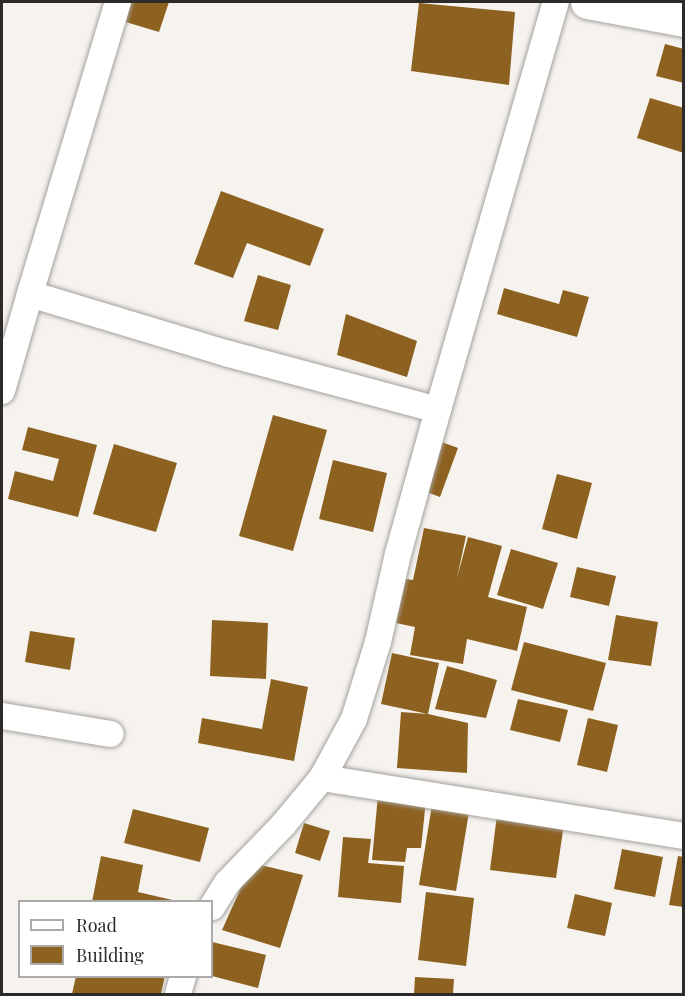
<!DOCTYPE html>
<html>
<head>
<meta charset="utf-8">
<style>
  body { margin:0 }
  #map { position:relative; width:685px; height:996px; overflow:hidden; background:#f6f3ef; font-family:"Playfair Display",serif }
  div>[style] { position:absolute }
  .building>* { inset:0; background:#8d6120 }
  .roads { filter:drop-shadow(0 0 2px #a4a19d) drop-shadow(0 0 2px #a4a19d) }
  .minor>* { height:26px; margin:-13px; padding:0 13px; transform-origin:13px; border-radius:13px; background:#fff }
  .tertiary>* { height:33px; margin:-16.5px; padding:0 16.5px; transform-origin:16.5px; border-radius:16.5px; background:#fff }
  span { translate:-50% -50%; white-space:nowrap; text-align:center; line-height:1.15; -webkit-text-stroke:6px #fff; paint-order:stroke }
  .frame { position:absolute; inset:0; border:3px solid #2d2b2a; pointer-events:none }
  .legend { position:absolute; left:18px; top:900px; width:195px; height:78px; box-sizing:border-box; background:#fff; border:2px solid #abaaaa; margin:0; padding:8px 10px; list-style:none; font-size:18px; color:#2d2b2a }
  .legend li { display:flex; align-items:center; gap:12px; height:30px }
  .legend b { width:30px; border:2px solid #abaaaa }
</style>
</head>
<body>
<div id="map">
  <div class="building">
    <i style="clip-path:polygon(125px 2px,169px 2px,159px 32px,119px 20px)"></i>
    <i style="clip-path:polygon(419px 3px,515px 12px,509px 85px,411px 71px)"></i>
    <i style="clip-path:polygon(665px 44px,684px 49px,684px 83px,656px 76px)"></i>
    <i style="clip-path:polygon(650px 98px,684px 108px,684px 153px,637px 138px)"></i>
    <i style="clip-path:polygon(221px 191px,324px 229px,310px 266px,247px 243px,233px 278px,194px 264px)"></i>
    <i style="clip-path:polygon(258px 275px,291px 285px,278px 330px,244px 321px)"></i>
    <i style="clip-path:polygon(504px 288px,559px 304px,563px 290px,589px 297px,577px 337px,497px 314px)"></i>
    <i style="clip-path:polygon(346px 314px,417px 341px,407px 377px,337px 355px)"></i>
    <i style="clip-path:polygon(273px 415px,327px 430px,293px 551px,239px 536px)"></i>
    <i style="clip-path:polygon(28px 427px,97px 445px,78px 517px,8px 499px,15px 471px,53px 481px,59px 459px,22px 450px)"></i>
    <i style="clip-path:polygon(439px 441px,458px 448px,440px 497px,421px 490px)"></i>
    <i style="clip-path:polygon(114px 444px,177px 463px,156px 532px,93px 514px)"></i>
    <i style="clip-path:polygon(333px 460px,387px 473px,373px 532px,319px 519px)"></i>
    <i style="clip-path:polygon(557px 474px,592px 483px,577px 539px,542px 529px)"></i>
    <i style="clip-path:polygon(424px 528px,466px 536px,457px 578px,468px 537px,502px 546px,488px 597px,527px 607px,517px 651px,467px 639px,463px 664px,410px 655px,415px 627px,396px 623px,406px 579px,413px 580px)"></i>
    <i style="clip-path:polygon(511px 549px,558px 563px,543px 609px,497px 595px)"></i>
    <i style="clip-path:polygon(577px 567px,616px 576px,609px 606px,570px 597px)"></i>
    <i style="clip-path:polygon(616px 615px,658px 622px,651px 666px,608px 660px)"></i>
    <i style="clip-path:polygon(212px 620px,268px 623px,266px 679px,210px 676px)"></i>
    <i style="clip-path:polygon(30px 631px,75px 638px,70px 670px,25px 662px)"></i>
    <i style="clip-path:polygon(524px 642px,606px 663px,593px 711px,511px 690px)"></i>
    <i style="clip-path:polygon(392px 653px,439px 663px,428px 714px,468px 723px,467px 773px,397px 768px,401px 712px,428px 714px,381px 704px)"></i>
    <i style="clip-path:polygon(447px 666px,497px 680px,486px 718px,435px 709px)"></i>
    <i style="clip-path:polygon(271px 679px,308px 687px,294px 761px,198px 743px,202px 718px,262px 729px)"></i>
    <i style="clip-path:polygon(518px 699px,568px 710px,560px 742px,510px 730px)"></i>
    <i style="clip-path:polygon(588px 718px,618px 725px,607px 772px,577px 765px)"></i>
    <i style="clip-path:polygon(378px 795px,426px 800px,421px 848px,407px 848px,405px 862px,372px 860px)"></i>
    <i style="clip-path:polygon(432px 805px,469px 812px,456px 891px,419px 885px)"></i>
    <i style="clip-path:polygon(133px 809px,209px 828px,200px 862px,124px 843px)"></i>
    <i style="clip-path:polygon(497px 815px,564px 824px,556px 878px,490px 870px)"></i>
    <i style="clip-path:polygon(304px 823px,330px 831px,320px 861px,295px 853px)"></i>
    <i style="clip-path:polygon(343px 837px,371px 839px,368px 863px,404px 866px,401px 903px,338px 897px)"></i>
    <i style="clip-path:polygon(622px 849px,663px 857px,655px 897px,614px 889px)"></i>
    <i style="clip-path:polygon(101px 856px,143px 865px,138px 892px,181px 902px,92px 902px)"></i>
    <i style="clip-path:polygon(678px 856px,684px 857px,684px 907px,669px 905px)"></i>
    <i style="clip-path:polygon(252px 863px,303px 875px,280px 948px,222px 930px)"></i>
    <i style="clip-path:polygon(426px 892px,474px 898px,466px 966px,418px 960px)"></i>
    <i style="clip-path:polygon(575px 894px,612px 903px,605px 936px,567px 928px)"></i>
    <i style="clip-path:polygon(212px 942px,266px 955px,258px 988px,212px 976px)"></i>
    <i style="clip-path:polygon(76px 976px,165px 976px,161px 994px,72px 994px)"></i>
    <i style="clip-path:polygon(415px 977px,454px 979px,453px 994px,414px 994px)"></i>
  </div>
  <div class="roads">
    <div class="minor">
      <i style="left:118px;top:2px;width:305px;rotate:106.8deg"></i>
      <i style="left:30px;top:294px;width:208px;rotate:16.8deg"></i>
      <i style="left:229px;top:354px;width:216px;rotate:15deg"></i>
      <i style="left:2px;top:391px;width:101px;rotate:-73.9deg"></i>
      <i style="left:2px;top:716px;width:110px;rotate:9.4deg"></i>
      <i style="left:322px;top:778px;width:367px;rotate:9.1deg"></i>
      <i style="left:212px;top:907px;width:28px;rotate:-58deg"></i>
      <i style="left:227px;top:883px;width:81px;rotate:-46deg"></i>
      <i style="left:283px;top:825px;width:61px;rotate:-50.3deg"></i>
      <i style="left:322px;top:778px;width:67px;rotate:-61.5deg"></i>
      <i style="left:354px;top:719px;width:81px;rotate:-72.7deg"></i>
      <i style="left:378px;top:642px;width:90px;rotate:-77.2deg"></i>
      <i style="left:398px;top:554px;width:149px;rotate:-74.5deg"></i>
      <i style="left:438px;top:410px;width:425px;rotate:-73.9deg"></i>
      <i style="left:178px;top:994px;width:19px;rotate:-74deg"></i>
    </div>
    <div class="tertiary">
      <i style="left:587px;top:2px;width:99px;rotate:10.5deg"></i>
    </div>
  </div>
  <div class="frame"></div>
  <ul class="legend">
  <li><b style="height:8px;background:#fff"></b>Road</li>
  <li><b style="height:16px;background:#8d6120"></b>Building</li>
  </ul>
</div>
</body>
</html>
